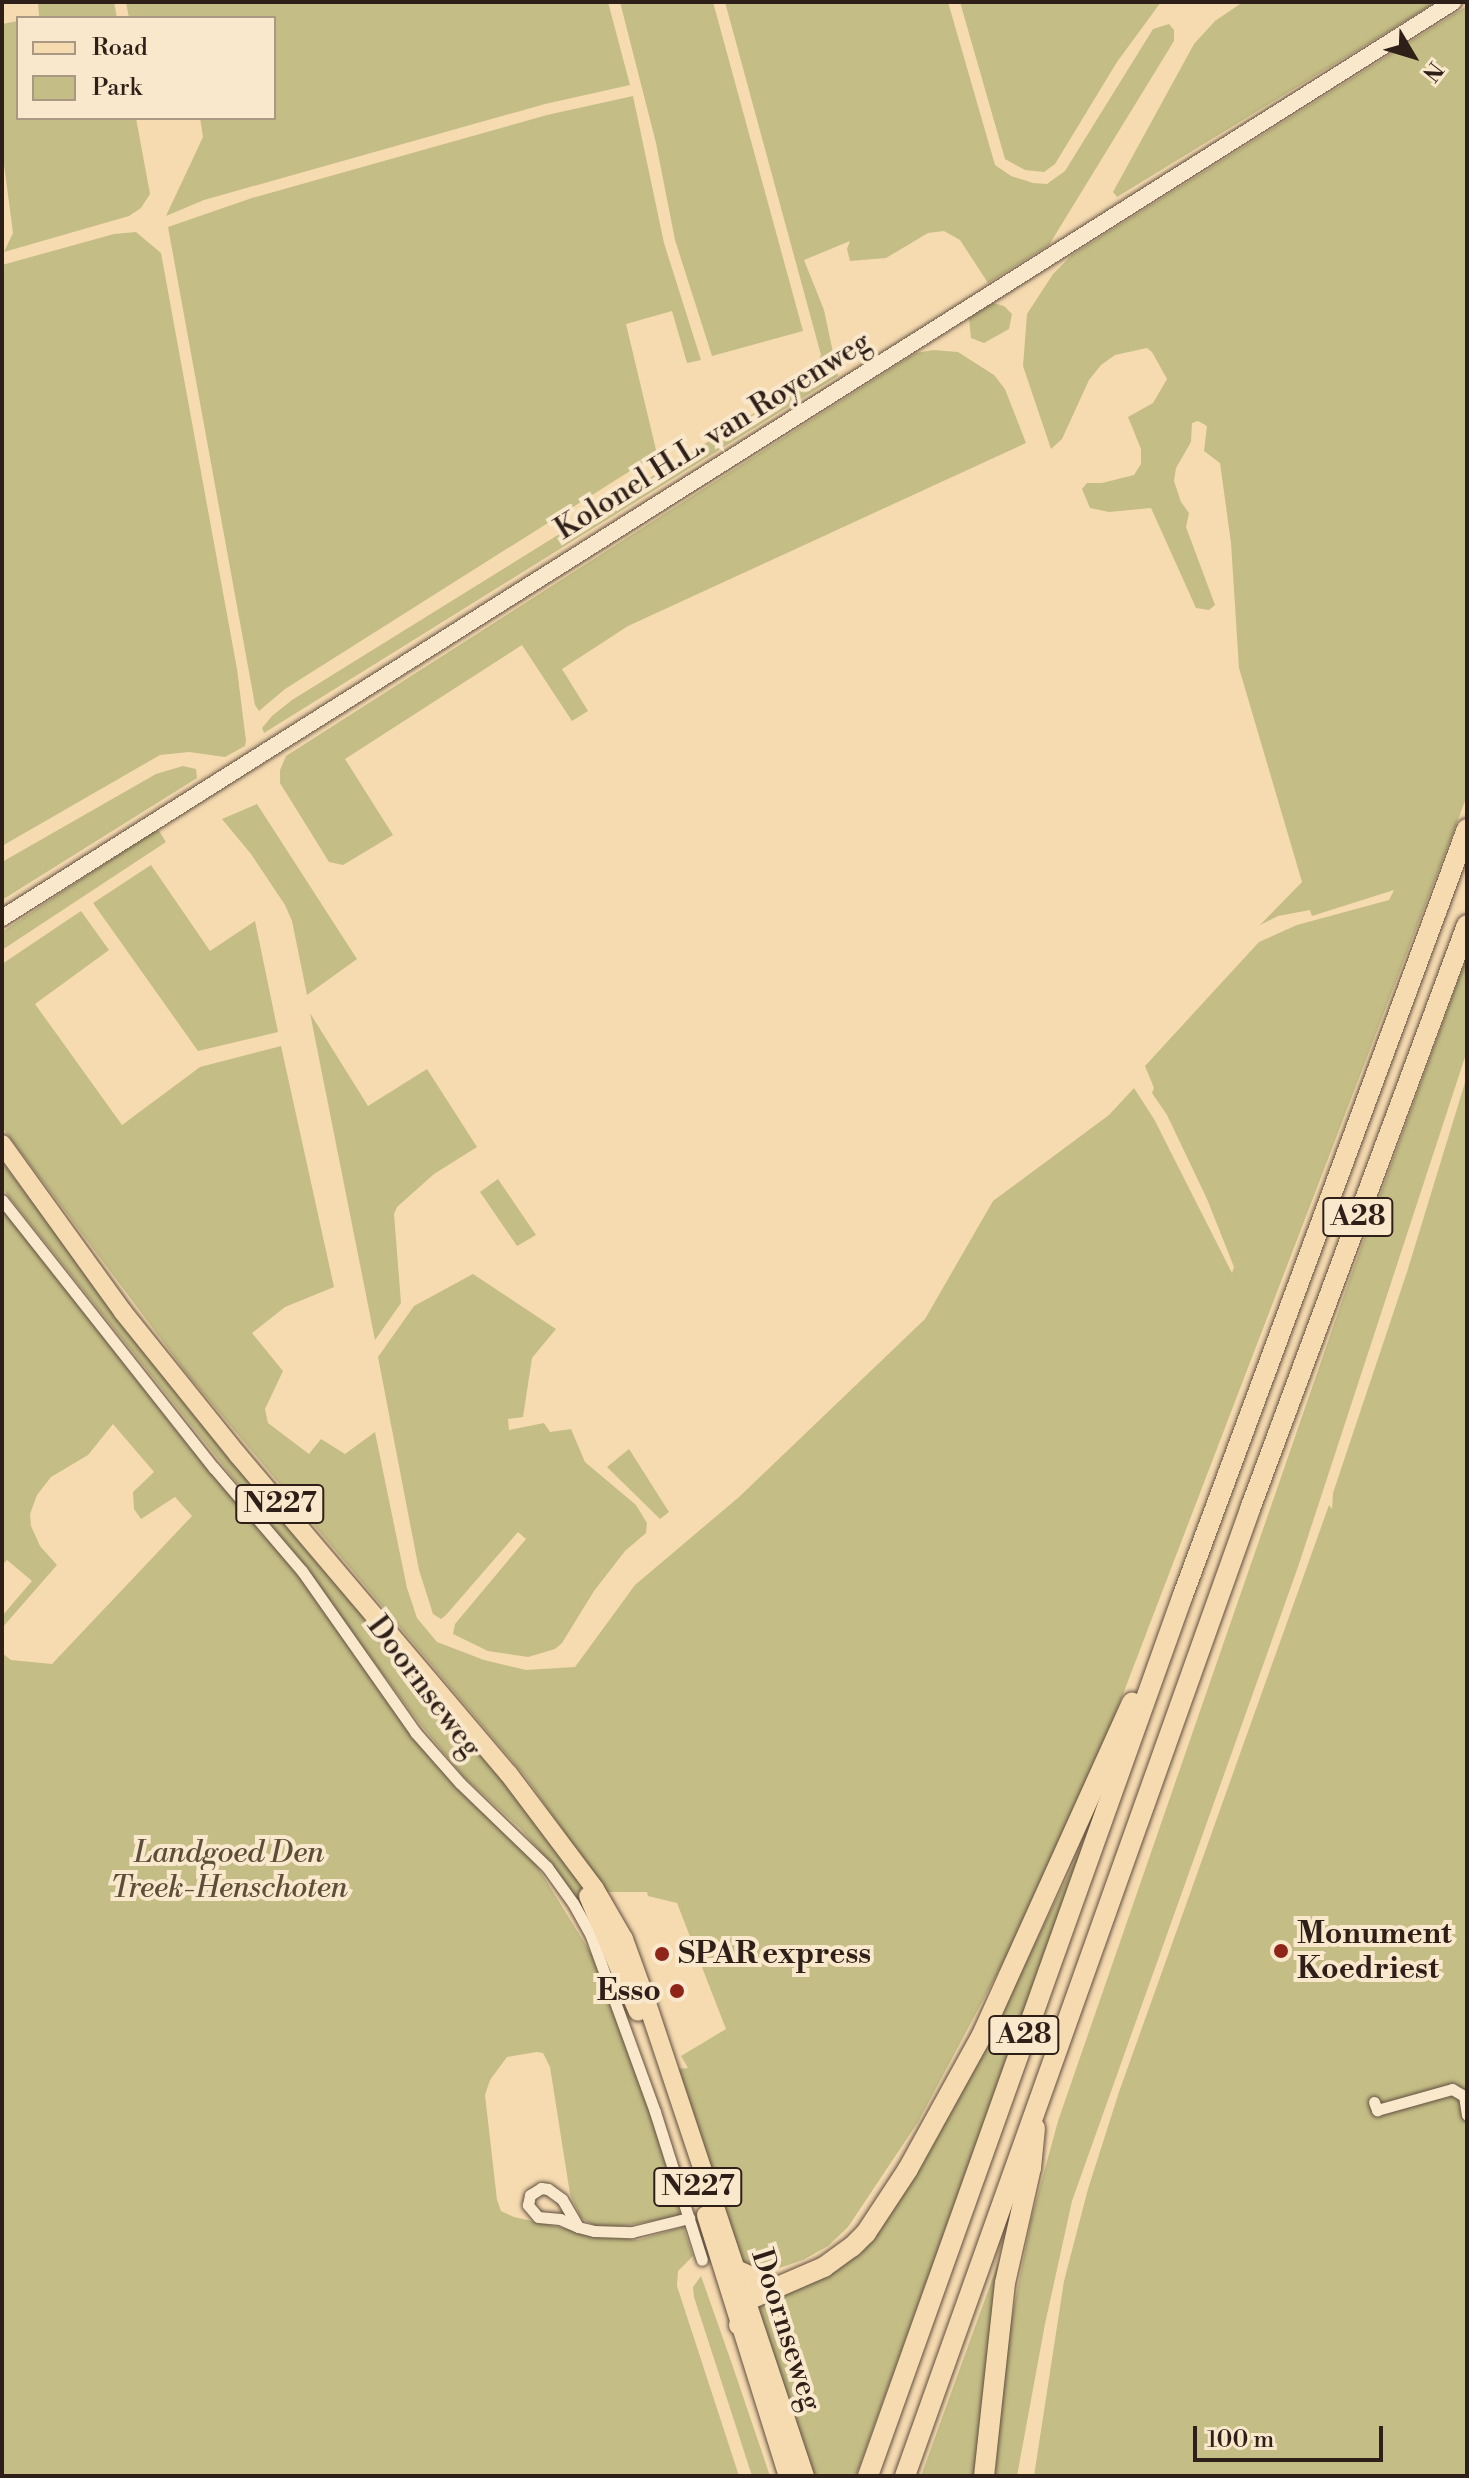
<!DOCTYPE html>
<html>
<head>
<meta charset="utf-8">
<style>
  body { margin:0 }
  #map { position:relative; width:1469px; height:2478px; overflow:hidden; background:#f6dbb1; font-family:"Libre Bodoni",serif }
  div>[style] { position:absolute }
  .green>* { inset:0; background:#c4bd86 }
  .roads { filter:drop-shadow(0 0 2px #604f3f) drop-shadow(0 0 2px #604f3f) }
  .street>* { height:11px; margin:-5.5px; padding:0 5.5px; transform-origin:5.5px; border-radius:5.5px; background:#f9e8cc }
  .secondary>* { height:16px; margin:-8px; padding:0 8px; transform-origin:8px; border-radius:8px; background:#f9e8cc }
  .primary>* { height:18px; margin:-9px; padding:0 9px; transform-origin:9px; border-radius:9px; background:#f6dbb1 }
  .highway>* { height:20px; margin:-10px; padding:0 10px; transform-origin:10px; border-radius:10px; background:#f6dbb1 }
  .dots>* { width:22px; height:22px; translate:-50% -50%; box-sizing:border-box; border:4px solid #f9e8cc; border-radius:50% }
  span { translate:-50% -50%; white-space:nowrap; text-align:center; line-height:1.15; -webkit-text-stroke:8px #f9e8cc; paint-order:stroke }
  .shield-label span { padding:2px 6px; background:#f9e8cc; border:2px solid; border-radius:6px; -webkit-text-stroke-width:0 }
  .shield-label { font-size:28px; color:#2e2019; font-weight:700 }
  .street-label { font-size:30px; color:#2e2019 }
  .park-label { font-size:30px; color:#5b4f3a; font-style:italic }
  .poi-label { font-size:30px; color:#2e2019; font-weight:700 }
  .left { translate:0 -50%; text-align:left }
  .right { translate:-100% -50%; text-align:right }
  .frame { position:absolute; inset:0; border:4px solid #2e2019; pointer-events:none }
  .legend { position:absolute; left:16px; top:16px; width:260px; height:104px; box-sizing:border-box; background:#f9e8cc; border:2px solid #a89884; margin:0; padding:10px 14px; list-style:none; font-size:24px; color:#2e2019 }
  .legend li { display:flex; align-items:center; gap:16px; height:40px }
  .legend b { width:40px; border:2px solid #a89884 }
  .north { position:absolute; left:1373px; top:16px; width:80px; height:80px; -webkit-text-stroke:6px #f9e8cc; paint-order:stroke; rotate:128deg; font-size:22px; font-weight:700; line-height:32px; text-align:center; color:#2e2019 }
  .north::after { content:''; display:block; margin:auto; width:28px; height:36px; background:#2e2019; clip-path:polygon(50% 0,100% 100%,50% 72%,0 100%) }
  .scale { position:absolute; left:1193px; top:2426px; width:190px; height:36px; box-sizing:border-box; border:4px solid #2e2019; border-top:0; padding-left:10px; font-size:24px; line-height:28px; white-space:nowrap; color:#2e2019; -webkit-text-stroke:6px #f9e8cc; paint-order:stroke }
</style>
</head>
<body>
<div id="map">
  <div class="green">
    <i style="clip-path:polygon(38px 2px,114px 2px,117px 18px,32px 18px,39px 16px)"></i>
    <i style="clip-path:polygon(126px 2px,608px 2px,630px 85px,545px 104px,204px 200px,166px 216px,203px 137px,200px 118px,274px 118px,274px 18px,129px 18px)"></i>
    <i style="clip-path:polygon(620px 2px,713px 2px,803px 331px,712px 356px,675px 240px,656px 143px)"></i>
    <i style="clip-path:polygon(725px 2px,948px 2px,995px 165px,1011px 176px,1033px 183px,1047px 184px,1065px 171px,1153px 29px,1169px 24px,1174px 30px,1174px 41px,1049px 245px,988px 283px,960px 240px,944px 231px,928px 233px,886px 258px,850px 261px,847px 249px,850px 241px,804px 260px,824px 310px,838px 376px,264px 733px,262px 728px,272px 716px,292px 700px,772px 402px,814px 371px,821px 355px)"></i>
    <i style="clip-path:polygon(960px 2px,1161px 2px,1117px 62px,1055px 164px,1044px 172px,1025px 170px,1005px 159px)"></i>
    <i style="clip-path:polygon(1243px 2px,1436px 2px,1117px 197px,1113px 192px,1194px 44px,1215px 21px)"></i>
    <i style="clip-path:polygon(1467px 6px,1467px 796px,1105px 1741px,1020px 1931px,918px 2122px,848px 2227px,828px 2246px,803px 2260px,746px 2279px,677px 2069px,688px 2068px,681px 2056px,726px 2029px,677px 1903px,648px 1896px,647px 1892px,606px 1892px,525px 1776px,188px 1375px,2px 1127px,2px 964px,81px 911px,109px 950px,35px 1004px,122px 1125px,200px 1067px,281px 1046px,334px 1287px,285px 1307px,252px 1333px,283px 1371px,265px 1409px,268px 1423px,309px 1454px,321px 1439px,345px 1454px,375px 1432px,407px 1588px,417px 1618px,437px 1642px,484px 1660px,526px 1670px,575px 1667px,635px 1585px,739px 1497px,925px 1319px,993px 1201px,1109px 1115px,1134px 1088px,1154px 1119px,1232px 1273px,1234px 1267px,1207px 1199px,1167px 1115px,1152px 1093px,1154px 1088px,1145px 1066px,1259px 942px,1297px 925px,1389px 900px,1394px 890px,1312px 916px,1310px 910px,1278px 916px,1260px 925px,1302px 882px,1239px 668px,1231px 543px,1220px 463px,1204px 451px,1207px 426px,1198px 421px,1192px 423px,1191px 442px,1176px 468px,1174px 481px,1181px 502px,1189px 513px,1186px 527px,1215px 605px,1209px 610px,1196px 608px,1151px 508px,1109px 512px,1090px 508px,1082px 489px,1087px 483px,1102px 483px,1134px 475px,1141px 464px,1141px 449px,1128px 417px,1153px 403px,1167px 379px,1152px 352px,1147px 348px,1115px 355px,1101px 365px,1089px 380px,1062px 439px,1051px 449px,1023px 366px,1027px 314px,1053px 274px,1072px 255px)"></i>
    <i style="clip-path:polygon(18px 21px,18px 118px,136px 118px,150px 194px,141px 208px,129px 216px,4px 252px,13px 233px,2px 149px,2px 24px)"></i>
    <i style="clip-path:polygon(633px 96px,664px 243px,701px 360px,687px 363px,672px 311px,626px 324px,657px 454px,285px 689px,259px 711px,255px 705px,168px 227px,252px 198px,547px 115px)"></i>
    <i style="clip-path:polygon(136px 232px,161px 253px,237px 669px,246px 741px,245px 746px,225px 757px,189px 752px,160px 755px,2px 846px,2px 265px,114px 234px)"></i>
    <i style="clip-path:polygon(993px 303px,1004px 306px,1012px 314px,1009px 329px,984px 343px,971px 338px,969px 318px)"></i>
    <i style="clip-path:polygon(933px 350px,958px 352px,994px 375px,1005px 389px,1026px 443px,628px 626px,562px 669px,588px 711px,572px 721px,522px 645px,345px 759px,393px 835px,343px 865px,329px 862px,280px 783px,280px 770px,286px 756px,916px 353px)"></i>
    <i style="clip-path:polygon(183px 766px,196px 769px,197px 778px,2px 900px,2px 862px,156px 774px)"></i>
    <i style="clip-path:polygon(257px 804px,357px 959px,307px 995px,292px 921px,285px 905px,251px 854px,222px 819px)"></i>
    <i style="clip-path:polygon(154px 831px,159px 831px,166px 842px,2px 950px,2px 932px)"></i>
    <i style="clip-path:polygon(151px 865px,210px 951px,255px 921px,278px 1032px,198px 1051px,93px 903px)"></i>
    <i style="clip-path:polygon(1467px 956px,1467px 1051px,1298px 1567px,1072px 2201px,1045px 2324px,1017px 2476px,995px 2476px,1007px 2343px,1031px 2220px,1058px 2121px,1350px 1278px)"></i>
    <i style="clip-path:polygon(310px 1013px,368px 1106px,427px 1069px,477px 1147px,434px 1174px,397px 1207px,394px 1214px,401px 1303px,375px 1340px)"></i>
    <i style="clip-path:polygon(1467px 1076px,1467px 2476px,1034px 2476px,1064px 2281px,1088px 2189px,1119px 2092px,1329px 1505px,1332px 1509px,1333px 1493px,1407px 1272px)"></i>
    <i style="clip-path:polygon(2px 1162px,80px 1265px,500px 1772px,574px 1874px,612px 1943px,624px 1985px,557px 1871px,520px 1828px,464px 1777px,420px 1724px,293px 1553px,2px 1188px)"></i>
    <i style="clip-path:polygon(498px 1179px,536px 1235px,517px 1246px,480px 1192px)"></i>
    <i style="clip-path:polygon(2px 1207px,187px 1444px,323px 1603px,364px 1667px,529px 1853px,592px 1955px,641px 2077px,680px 2216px,612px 2228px,597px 2227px,581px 2218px,570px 2194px,550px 2067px,543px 2053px,537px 2052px,507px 2057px,490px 2080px,485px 2095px,497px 2200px,501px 2211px,514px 2217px,599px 2236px,638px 2240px,683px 2227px,693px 2256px,678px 2271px,677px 2286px,739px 2476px,2px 2476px,2px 1653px,11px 1660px,52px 1664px,192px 1516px,175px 1497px,141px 1519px,134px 1509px,133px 1492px,154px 1472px,113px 1424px,88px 1455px,51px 1477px,37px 1495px,30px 1514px,31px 1526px,40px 1546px,57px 1565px,2px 1628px,2px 1616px,32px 1581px,7px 1560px,2px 1565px)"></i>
    <i style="clip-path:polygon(473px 1274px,556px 1329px,532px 1358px,523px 1417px,508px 1419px,509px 1430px,544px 1423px,550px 1432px,571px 1429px,585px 1462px,636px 1505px,647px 1523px,646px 1533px,625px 1551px,594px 1591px,562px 1643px,555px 1649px,528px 1657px,488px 1651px,453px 1634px,455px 1624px,526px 1539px,518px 1532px,446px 1615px,441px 1619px,433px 1614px,419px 1570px,378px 1357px,414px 1306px)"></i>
    <i style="clip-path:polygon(629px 1449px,669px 1512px,660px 1519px,607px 1467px)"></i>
    <i style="clip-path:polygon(1090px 1830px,856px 2476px,811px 2476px,754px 2302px,835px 2266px,987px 2042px)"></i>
    <i style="clip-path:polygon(1009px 2233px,976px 2476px,921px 2476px)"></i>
    <i style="clip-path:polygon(701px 2276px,732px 2364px,770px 2476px,752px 2476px,694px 2297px,693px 2287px)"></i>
  </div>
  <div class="roads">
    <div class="street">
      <i style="left:2px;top:1200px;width:342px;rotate:51.7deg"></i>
      <i style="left:214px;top:1468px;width:135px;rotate:49.5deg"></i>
      <i style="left:302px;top:1571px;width:197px;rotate:54.9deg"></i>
      <i style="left:415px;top:1732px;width:68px;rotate:48.6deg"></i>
      <i style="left:460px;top:1783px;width:121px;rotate:44deg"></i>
      <i style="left:547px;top:1867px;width:44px;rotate:54.2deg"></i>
      <i style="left:573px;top:1903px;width:38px;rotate:61deg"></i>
      <i style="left:591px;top:1936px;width:187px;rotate:70deg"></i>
      <i style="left:655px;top:2112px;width:155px;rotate:72.4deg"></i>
      <i style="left:1374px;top:2102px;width:9px;rotate:69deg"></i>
      <i style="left:1377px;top:2110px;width:78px;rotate:-15.6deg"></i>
      <i style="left:1452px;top:2089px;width:14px;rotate:30deg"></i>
      <i style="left:1464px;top:2096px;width:19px;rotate:81deg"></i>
      <i style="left:578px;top:2227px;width:20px;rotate:-156deg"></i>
      <i style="left:560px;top:2219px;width:22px;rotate:-175deg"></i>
      <i style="left:538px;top:2217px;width:16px;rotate:-130deg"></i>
      <i style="left:528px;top:2205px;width:10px;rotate:-79deg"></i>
      <i style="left:530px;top:2195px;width:13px;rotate:-32deg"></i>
      <i style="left:541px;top:2188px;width:7px;rotate:8deg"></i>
      <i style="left:548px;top:2189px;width:17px;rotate:36deg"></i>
      <i style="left:562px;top:2199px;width:32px;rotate:60deg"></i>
      <i style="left:578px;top:2227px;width:16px;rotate:14deg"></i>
      <i style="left:594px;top:2231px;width:38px;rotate:2deg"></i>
      <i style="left:632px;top:2232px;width:59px;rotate:-13.8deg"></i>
    </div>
    <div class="secondary">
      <i style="left:2px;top:918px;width:1716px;rotate:-32.26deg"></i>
    </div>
    <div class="primary">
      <i style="left:2px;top:1144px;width:207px;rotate:54.2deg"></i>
      <i style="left:123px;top:1312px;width:184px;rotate:51.2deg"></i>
      <i style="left:238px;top:1455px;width:417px;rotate:49.7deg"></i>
      <i style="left:508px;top:1773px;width:145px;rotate:53.1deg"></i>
      <i style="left:595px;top:1889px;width:58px;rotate:59.9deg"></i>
      <i style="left:624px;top:1939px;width:62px;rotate:70.1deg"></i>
      <i style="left:645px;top:1997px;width:505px;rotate:71.53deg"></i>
      <i style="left:588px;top:1896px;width:126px;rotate:66.7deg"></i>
      <i style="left:706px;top:2215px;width:274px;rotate:72.6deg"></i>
    </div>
    <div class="highway">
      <i style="left:738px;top:2271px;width:40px;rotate:23.4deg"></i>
      <i style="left:739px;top:2325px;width:28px;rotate:-67deg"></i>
      <i style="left:750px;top:2299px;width:81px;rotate:-23.4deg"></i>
      <i style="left:824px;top:2267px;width:34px;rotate:-36deg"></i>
      <i style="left:852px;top:2247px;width:20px;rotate:-45deg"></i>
      <i style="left:866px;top:2233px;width:77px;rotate:-56.7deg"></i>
      <i style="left:908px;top:2169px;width:151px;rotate:-61.1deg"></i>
      <i style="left:981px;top:2037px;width:367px;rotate:-65.7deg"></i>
      <i style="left:868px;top:2476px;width:936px;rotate:-70.33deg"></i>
      <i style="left:1183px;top:1595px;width:817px;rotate:-69.66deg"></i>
      <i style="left:905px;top:2476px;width:1027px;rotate:-70.36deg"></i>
      <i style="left:1250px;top:1509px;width:623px;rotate:-69.62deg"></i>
      <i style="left:984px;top:2476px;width:194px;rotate:-83.8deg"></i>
      <i style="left:1005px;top:2283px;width:118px;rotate:-77.3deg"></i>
      <i style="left:1031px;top:2168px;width:40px;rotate:-84.3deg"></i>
    </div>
  </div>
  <div class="dots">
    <i style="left:1281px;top:1951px;background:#8f2418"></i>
    <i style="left:662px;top:1954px;background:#8f2418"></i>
    <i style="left:677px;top:1991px;background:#8f2418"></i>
  </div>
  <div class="shield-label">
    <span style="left:1358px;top:1217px">A28</span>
    <span style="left:280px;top:1504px">N227</span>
    <span style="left:1024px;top:2035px">A28</span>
    <span style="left:698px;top:2187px">N227</span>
  </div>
  <div class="street-label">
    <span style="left:713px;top:436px;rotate:-32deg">Kolonel H.L. van Royenweg</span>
    <span style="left:424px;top:1687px;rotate:53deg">Doornseweg</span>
    <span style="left:786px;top:2330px;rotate:72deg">Doornseweg</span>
  </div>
  <div class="park-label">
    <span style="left:229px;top:1870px">Landgoed Den<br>Treek-Henschoten</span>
  </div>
  <div class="poi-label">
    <span class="left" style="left:1297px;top:1951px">Monument<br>Koedriest</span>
    <span class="left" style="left:678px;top:1954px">SPAR express</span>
    <span class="right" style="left:661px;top:1991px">Esso</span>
  </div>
  <div class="frame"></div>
  <ul class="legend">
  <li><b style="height:10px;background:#f6dbb1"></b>Road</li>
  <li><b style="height:22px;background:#c4bd86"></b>Park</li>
  </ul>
  <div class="north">N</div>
  <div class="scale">100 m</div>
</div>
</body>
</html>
